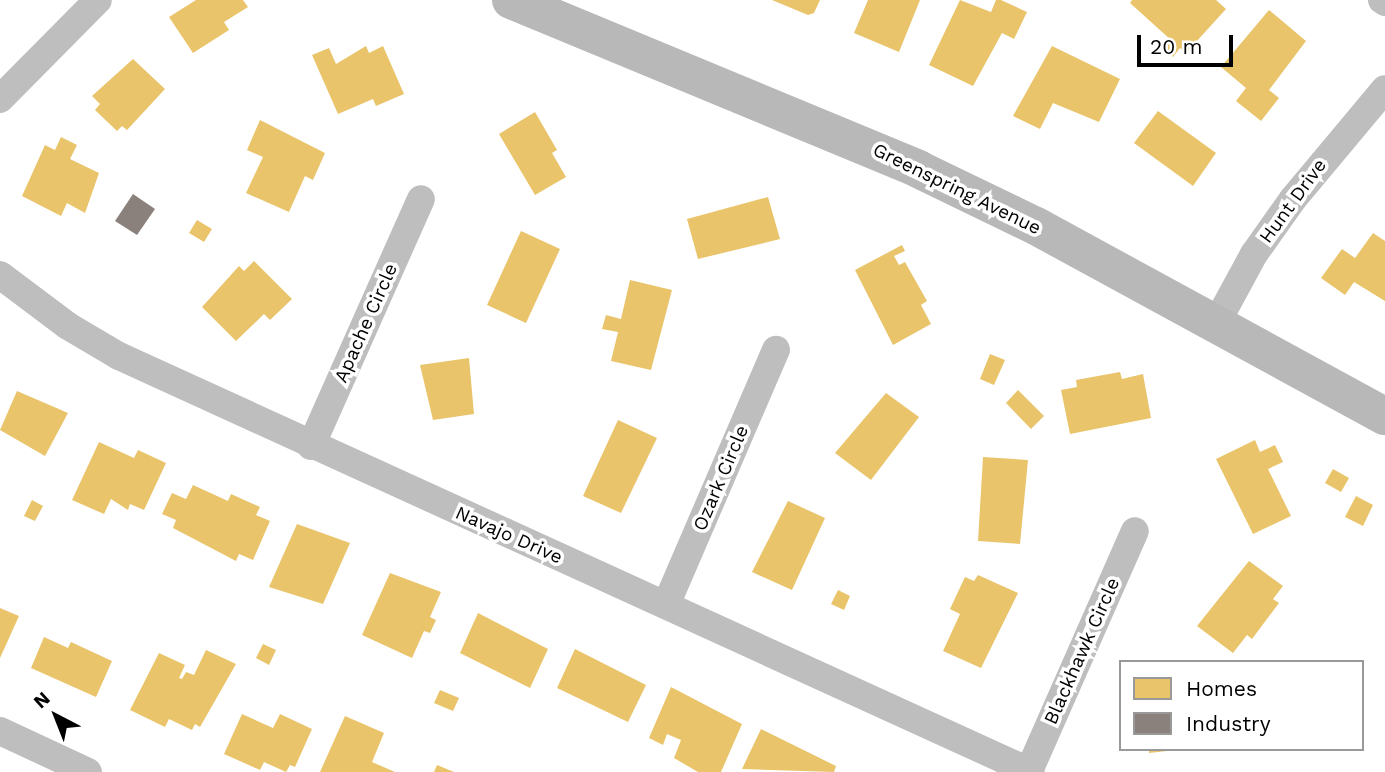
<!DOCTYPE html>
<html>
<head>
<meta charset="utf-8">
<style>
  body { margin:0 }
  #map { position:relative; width:1385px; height:772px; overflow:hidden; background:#fff; font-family:"Work Sans",sans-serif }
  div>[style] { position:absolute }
  .homes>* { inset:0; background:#e9c46a }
  .industry>* { inset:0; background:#8a817c }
  .street>* { height:28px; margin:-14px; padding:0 14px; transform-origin:14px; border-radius:14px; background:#bebebe }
  .secondary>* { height:38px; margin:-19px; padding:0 19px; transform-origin:19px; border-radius:19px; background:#b8b8b8 }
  span { translate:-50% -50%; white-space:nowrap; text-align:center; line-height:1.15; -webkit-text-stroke:7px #fff; paint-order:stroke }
  .street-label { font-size:19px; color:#000 }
  .legend { position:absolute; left:1119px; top:660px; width:245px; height:91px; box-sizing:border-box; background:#fff; border:2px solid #999; margin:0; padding:9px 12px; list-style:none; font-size:21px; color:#000 }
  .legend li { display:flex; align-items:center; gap:14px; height:35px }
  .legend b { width:35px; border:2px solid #999 }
  .north { position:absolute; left:21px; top:681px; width:70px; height:70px; -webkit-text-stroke:5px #fff; paint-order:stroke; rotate:318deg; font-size:19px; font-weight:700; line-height:28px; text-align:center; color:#000 }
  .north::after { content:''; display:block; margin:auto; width:24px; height:32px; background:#000; clip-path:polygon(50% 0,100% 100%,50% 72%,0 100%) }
  .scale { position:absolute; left:1137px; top:35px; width:96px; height:32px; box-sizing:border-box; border:4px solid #000; border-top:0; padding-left:9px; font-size:21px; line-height:24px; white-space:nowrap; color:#000; -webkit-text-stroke:5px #fff; paint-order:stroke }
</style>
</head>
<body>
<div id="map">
  <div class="homes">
    <i style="clip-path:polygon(196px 0,243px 0,248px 7px,224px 22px,229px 30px,193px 53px,169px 17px)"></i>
    <i style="clip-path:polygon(772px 0,820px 0,814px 13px,808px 15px)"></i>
    <i style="clip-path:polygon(868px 0,920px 0,899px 52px,854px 33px)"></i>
    <i style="clip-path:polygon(960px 0,991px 12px,996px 0,1001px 0,1027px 12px,1014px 39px,1002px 33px,973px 86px,929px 65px)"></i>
    <i style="clip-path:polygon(1132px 0,1216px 0,1226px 9px,1186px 53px,1180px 48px,1173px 57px,1164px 49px,1171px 40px,1130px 3px)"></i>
    <i style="clip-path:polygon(1269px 10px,1306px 41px,1269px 90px,1279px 98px,1261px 121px,1236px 101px,1246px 88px,1221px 67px)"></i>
    <i style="clip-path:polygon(366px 46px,369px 53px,383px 46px,404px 94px,376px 106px,373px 99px,338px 114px,312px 55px,329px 48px,336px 64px)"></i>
    <i style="clip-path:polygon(1052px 46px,1120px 79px,1099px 122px,1053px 103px,1040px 129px,1013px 116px)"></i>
    <i style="clip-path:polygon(133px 59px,165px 89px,127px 130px,122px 126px,117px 131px,95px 110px,100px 104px,92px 96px)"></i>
    <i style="clip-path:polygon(1158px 111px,1216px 153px,1193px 186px,1134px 143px)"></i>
    <i style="clip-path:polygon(535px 112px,557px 150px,552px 153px,566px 177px,535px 195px,499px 134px)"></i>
    <i style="clip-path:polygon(260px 120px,325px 153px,313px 180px,305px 176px,289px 212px,246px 193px,263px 157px,247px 150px)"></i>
    <i style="clip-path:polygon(61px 137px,77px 145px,70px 159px,99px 173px,85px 213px,67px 203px,61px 216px,22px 196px,45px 145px,55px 150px)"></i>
    <i style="clip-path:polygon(768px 197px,780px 239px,698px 259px,687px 219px)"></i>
    <i style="clip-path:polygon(197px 220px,212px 229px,204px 242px,189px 233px)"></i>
    <i style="clip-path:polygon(521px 231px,560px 249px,526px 323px,487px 305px)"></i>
    <i style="clip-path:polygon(1373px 233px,1385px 241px,1385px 301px,1354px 282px,1345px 295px,1321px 278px,1342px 249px,1355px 258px)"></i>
    <i style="clip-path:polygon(902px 245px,905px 251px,894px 256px,899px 265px,905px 262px,927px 301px,921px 305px,931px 324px,893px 345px,855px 270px)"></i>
    <i style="clip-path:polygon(254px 261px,292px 299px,270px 320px,264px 314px,236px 341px,202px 307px,239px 266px,244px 271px)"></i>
    <i style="clip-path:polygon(630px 280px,672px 290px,651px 370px,611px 361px,618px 332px,602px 329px,606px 315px,621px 319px)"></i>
    <i style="clip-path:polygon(990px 354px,1005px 360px,994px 385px,980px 379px)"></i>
    <i style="clip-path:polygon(469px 358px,474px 414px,433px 420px,420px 365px)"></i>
    <i style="clip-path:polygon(1120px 372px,1122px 379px,1143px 374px,1151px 418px,1070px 434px,1061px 390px,1077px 387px,1076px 380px)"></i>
    <i style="clip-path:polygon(1018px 390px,1044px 416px,1031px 429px,1006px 403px)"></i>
    <i style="clip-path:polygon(17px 391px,68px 413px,45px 456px,0 430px)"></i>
    <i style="clip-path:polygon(886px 393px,919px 417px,871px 480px,835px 453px)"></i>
    <i style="clip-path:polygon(618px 420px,657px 438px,621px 513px,583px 496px)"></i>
    <i style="clip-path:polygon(1255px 440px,1260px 452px,1275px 445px,1283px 462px,1268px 469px,1291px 516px,1253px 534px,1216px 459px)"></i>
    <i style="clip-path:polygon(99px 442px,134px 458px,138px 450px,166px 463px,144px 510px,130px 504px,128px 510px,111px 499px,104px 514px,72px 500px)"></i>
    <i style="clip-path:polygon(983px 457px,1028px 460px,1020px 544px,978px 541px)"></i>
    <i style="clip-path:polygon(1333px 469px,1349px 478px,1341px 492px,1325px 483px)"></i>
    <i style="clip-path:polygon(193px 485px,228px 501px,231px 494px,260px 507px,256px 515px,270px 521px,253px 560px,239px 554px,236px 561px,173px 528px,176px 520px,162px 514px,172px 493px,186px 499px)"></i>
    <i style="clip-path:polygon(1356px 496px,1373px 505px,1363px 526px,1345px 517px)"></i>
    <i style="clip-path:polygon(32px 500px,43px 506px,35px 521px,24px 516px)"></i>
    <i style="clip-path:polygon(788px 501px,825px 518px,792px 590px,752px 572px)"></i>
    <i style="clip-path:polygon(297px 524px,350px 543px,323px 604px,269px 587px)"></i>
    <i style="clip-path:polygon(1249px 561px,1283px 586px,1273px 599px,1279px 603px,1252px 639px,1247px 635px,1233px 653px,1197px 626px)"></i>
    <i style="clip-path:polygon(390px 573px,441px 592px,430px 617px,436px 620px,430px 633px,424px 631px,412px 658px,362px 635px)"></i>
    <i style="clip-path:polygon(978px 575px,1018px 593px,981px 668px,943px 651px,960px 614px,950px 609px,965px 577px,974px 581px)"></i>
    <i style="clip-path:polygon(838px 590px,850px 596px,844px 610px,831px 604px)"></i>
    <i style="clip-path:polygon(0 608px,19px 616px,0 658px)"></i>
    <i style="clip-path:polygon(478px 613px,548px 649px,530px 688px,460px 653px)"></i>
    <i style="clip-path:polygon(44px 637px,68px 648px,71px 642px,112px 661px,96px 697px,31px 668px)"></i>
    <i style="clip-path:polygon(263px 644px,276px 650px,269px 665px,256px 658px)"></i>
    <i style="clip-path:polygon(575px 649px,646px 685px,628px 722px,557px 688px)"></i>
    <i style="clip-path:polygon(206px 650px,236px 664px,200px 727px,195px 724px,192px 730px,169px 719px,165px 727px,130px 710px,159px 653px,185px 665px,179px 678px,182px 679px,186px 672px,194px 675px)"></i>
    <i style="clip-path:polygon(671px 687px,742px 724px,721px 772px,698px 772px,674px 758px,681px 740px,667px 734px,663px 745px,649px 738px)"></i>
    <i style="clip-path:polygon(440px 690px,459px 698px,453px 711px,434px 703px)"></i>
    <i style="clip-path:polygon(242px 714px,273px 728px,280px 714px,312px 729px,295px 767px,290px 765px,286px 772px,264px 762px,260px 770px,224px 754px)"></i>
    <i style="clip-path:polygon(345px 716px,384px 733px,372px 762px,395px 772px,320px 772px)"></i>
    <i style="clip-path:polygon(761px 729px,836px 766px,834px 772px,742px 769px)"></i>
    <i style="clip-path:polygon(1149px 749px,1167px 749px,1167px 751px,1149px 753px)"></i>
    <i style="clip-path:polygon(437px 765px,454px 772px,434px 772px)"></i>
  </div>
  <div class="industry">
    <i style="clip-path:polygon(133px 194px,155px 209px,137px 235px,115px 221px)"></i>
  </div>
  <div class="street">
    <i style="left:1382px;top:0;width:4px;rotate:34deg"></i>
    <i style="left:0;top:99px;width:139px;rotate:-45.3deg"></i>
    <i style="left:0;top:275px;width:85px;rotate:36.9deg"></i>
    <i style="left:68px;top:326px;width:59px;rotate:30.5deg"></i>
    <i style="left:119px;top:356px;width:1002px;rotate:24.52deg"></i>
    <i style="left:1216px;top:324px;width:80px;rotate:-61.5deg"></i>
    <i style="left:1254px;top:254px;width:67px;rotate:-54.7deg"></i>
    <i style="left:1293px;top:199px;width:143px;rotate:-50.1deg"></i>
    <i style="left:311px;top:446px;width:270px;rotate:-66deg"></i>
    <i style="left:666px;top:605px;width:278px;rotate:-66.7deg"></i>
    <i style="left:0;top:731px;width:97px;rotate:25deg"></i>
    <i style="left:1029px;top:771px;width:262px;rotate:-66.2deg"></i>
  </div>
  <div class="secondary">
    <i style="left:511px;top:0;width:441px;rotate:22.5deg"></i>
    <i style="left:918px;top:169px;width:131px;rotate:25.8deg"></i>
    <i style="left:1036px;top:226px;width:397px;rotate:28.6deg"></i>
  </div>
  <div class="street-label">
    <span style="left:957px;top:189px;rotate:26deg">Greenspring Avenue</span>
    <span style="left:1293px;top:201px;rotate:-54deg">Hunt Drive</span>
    <span style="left:366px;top:323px;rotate:-66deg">Apache Circle</span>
    <span style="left:721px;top:478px;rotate:-67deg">Ozark Circle</span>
    <span style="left:509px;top:535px;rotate:24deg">Navajo Drive</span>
    <span style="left:1082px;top:651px;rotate:-66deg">Blackhawk Circle</span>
  </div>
  <ul class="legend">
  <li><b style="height:19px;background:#e9c46a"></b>Homes</li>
  <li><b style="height:19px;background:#8a817c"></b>Industry</li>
  </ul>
  <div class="north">N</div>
  <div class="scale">20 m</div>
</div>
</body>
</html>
